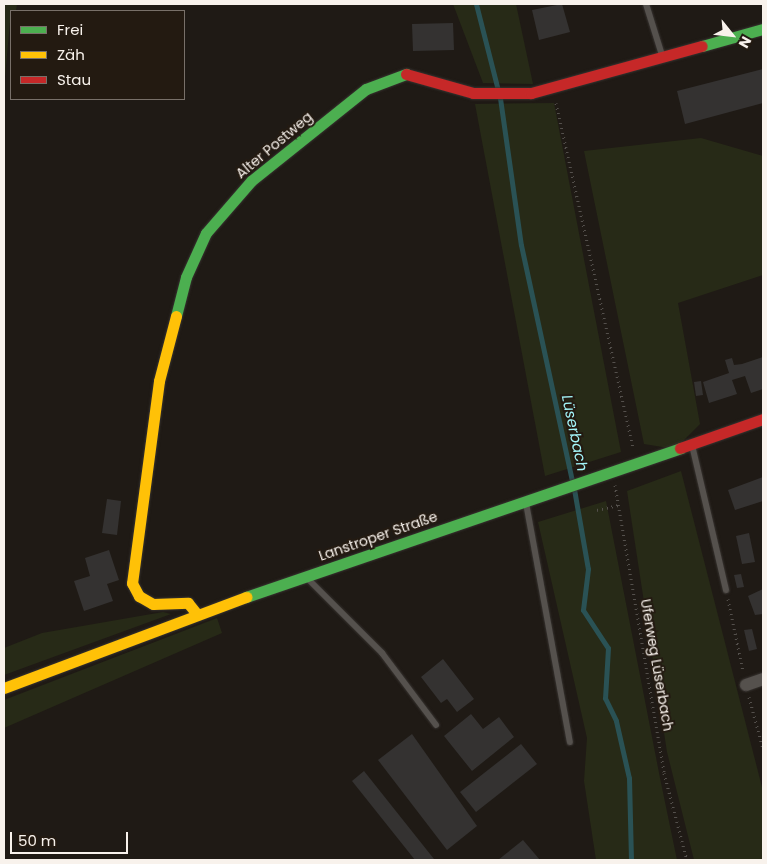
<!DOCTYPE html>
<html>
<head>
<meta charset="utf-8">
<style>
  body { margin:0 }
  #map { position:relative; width:767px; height:864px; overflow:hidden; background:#1f1a15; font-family:Poppins,sans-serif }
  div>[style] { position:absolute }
  .green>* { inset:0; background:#272a17 }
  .stream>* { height:5px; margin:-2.5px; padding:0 2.5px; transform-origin:2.5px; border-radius:2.5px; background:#2a5255 }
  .building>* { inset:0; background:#343231 }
  .path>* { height:3px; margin-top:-1.5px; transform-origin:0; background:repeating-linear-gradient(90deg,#54504c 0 1px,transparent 0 5px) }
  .roads { filter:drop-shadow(0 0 1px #373330) drop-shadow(0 0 1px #373330) }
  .lane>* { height:6px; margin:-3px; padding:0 3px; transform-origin:3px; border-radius:3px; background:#55514d }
  .street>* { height:12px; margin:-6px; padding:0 6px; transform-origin:6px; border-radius:6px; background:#55514d }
  .fast>* { height:11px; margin:-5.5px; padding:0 5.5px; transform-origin:5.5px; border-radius:5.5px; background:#4caf50 }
  .slow>* { height:11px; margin:-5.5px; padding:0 5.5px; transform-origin:5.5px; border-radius:5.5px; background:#ffc107 }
  .jam>* { height:11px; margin:-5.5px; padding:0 5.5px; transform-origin:5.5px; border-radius:5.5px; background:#c62828 }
  span { translate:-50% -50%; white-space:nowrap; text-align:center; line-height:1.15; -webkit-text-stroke:4px #231a11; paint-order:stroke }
  .street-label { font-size:14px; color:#f8f2ec }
  .water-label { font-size:15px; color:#a3f5f9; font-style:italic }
  .frame { position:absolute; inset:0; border:5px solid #f8f2ec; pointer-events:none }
  .legend { position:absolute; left:10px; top:10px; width:175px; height:90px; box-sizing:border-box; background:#231a11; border:1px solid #787069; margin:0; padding:6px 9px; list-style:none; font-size:15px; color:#f8f2ec }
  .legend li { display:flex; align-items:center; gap:10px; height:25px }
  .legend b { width:25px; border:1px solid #787069 }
  .north { position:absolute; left:707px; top:10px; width:50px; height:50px; -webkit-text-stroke:4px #231a11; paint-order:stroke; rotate:119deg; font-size:14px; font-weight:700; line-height:20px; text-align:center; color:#f8f2ec }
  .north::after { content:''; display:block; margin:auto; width:18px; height:22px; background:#f8f2ec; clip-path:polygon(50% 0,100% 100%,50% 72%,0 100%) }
  .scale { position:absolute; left:10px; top:832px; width:118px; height:22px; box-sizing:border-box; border:2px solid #f8f2ec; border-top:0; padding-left:6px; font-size:15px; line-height:18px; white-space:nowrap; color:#f8f2ec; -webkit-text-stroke:4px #231a11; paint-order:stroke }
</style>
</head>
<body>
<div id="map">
  <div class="green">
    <i style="clip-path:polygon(4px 4px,17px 4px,16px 11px,11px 11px,4px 88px)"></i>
    <i style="clip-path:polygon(453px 4px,516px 4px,533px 84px,483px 83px)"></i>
    <i style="clip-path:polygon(554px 103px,621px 452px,545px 476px,475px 104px)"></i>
    <i style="clip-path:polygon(701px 138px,763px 156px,763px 275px,678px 303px,700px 424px,675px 449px,644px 444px,584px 151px)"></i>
    <i style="clip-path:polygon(681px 471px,763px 791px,763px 860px,694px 860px,667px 752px,627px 491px)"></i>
    <i style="clip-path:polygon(606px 501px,660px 778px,677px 860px,596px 860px,584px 781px,587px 738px,538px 522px)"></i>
    <i style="clip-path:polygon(163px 612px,171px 614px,4px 675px,4px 648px,42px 633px)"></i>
    <i style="clip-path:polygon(217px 618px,222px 633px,4px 728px,4px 700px)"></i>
  </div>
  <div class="stream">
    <i style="left:476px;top:4px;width:97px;rotate:75.7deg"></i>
    <i style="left:500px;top:98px;width:148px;rotate:81.9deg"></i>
    <i style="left:521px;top:245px;width:241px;rotate:77.8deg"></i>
    <i style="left:574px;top:489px;width:81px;rotate:80.1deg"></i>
    <i style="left:588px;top:569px;width:41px;rotate:97deg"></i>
    <i style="left:583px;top:610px;width:45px;rotate:56.7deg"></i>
    <i style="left:608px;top:648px;width:50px;rotate:93.4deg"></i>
    <i style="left:605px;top:698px;width:25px;rotate:64deg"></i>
    <i style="left:616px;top:721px;width:58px;rotate:77.2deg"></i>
    <i style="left:629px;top:778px;width:82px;rotate:88.6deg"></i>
  </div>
  <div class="building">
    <i style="clip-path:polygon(562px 4px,570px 32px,539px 40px,532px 10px)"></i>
    <i style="clip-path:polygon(453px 23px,454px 50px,413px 51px,412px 24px)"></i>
    <i style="clip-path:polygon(763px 69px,763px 103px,685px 124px,677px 91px)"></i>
    <i style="clip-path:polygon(763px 357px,763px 389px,751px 393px,745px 376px,732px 380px,737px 394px,709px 403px,703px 382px,729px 373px,725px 360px,732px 358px,734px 365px,742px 364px)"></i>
    <i style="clip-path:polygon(701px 381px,703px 395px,696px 396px,694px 382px)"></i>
    <i style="clip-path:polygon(763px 477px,763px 501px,735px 510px,728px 490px)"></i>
    <i style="clip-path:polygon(107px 499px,121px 501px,117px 535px,102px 533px)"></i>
    <i style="clip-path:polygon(749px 533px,755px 562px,742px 564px,736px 536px)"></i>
    <i style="clip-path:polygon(109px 550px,119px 580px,107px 584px,113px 601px,84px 611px,74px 581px,90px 576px,85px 558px)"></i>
    <i style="clip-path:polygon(741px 574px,744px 587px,737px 588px,734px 575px)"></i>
    <i style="clip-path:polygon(763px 589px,763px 614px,755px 615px,748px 596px)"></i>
    <i style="clip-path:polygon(752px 629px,757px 649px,749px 651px,744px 630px)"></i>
    <i style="clip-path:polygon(443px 659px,474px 699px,457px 712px,447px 699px,441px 703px,421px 677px)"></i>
    <i style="clip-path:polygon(471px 714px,483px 729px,499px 717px,514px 737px,472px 771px,444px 736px)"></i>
    <i style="clip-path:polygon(412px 734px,477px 826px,447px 850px,378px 760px)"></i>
    <i style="clip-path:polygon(521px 744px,537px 764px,476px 812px,460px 792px)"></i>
    <i style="clip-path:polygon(364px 771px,434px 859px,432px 860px,415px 860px,352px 781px)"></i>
    <i style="clip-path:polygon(523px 840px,540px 860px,498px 860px)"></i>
  </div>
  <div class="path">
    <i style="left:556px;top:103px;width:353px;rotate:77.4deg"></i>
    <i style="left:615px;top:485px;width:292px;rotate:80.3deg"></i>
    <i style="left:664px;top:773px;width:90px;rotate:75.2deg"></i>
    <i style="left:597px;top:510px;width:22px;rotate:-13deg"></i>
    <i style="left:728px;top:599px;width:74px;rotate:78.2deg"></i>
    <i style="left:749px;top:697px;width:54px;rotate:74.9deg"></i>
  </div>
  <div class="roads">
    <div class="lane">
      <i style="left:646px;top:4px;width:53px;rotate:72.6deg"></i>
      <i style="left:692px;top:445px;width:149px;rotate:76.8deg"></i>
      <i style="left:526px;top:503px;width:243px;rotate:79.6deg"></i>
      <i style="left:308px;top:579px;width:105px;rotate:45deg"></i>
      <i style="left:382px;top:653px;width:90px;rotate:53.1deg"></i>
    </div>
    <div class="street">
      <i style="left:746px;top:685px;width:18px;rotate:-19deg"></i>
    </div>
    <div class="fast">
      <i style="left:702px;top:46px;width:63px;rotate:-15.6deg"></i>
      <i style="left:176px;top:316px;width:40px;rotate:-75.6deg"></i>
      <i style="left:186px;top:277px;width:48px;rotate:-65.6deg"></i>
      <i style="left:206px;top:233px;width:69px;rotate:-49.1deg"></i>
      <i style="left:251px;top:181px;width:147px;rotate:-38.7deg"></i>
      <i style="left:366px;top:89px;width:43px;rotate:-20.6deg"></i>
      <i style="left:246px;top:597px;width:459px;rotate:-18.9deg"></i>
    </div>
    <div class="slow">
      <i style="left:176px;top:316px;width:67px;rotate:104.7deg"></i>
      <i style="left:159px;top:381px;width:204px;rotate:97.6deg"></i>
      <i style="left:132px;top:583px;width:15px;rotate:62deg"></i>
      <i style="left:139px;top:596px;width:16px;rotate:30deg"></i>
      <i style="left:153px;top:604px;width:35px;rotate:-2deg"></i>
      <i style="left:188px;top:603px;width:14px;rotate:51deg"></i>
      <i style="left:4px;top:688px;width:259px;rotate:-20.6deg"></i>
    </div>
    <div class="jam">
      <i style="left:406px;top:74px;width:70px;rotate:15.8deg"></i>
      <i style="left:473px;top:93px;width:58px"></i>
      <i style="left:531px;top:93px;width:177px;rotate:-15.4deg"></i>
      <i style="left:680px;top:448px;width:88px;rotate:-19.3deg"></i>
    </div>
  </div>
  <div class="street-label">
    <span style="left:274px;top:145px;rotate:-40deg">Alter Postweg</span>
    <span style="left:378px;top:536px;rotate:-19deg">Lanstroper Straße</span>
    <span style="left:657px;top:665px;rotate:80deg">Uferweg Lüserbach</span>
  </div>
  <div class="water-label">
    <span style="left:575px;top:433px;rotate:78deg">Lüserbach</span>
  </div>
  <div class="frame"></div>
  <ul class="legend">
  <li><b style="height:6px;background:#4caf50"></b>Frei</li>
  <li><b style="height:6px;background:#ffc107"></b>Zäh</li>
  <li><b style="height:6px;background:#c62828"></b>Stau</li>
  </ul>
  <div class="north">N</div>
  <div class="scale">50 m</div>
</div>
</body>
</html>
